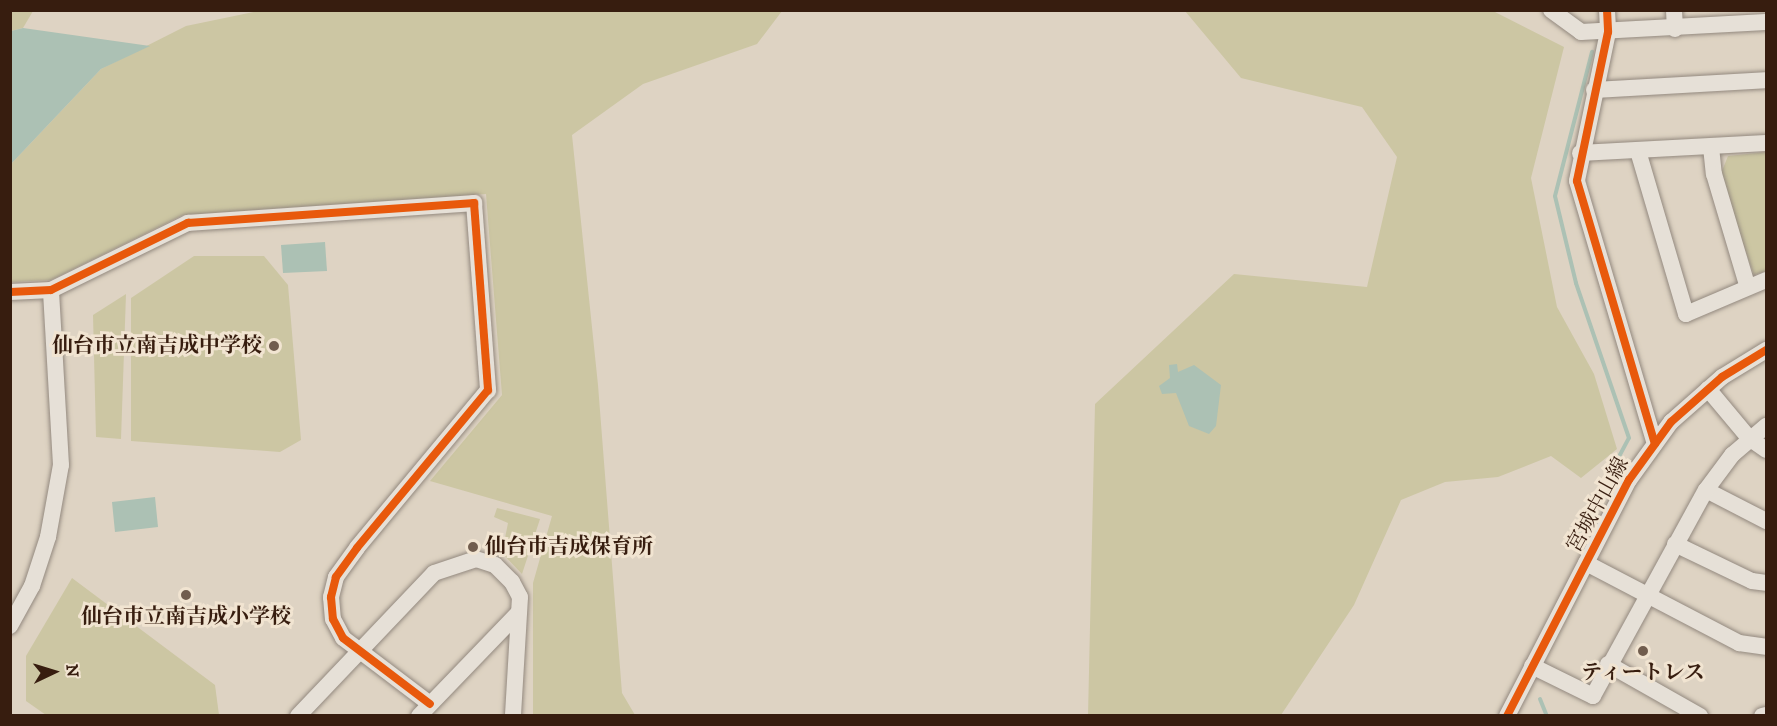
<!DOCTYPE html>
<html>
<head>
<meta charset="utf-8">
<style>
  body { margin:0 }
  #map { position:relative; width:1777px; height:726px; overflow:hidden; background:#ded3c3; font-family:"IM FELL DW Pica","Noto Serif JP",serif }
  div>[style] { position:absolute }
  .green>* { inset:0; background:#ccc6a3 }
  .water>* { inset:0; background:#acc1b4 }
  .stream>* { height:4px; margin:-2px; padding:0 2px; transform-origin:2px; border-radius:2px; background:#acc1b4 }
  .roads { filter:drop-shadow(0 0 2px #93897f) drop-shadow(0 0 2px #93897f) }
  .minor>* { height:16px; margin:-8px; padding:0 8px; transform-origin:8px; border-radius:8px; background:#e6e0d7 }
  .cycleway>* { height:8px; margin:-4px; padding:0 4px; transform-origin:4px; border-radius:4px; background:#e8590c }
  .dots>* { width:16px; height:16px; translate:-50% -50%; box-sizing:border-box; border:3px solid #f1e4d1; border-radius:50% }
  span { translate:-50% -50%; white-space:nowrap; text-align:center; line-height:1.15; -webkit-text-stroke:6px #f1e4d1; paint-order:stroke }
  .poi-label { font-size:21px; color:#371d0f; font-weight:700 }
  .right { translate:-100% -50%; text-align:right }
  .left { translate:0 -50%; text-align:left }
  .street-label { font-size:21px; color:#371d0f }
  .frame { position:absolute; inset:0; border:12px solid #371d0f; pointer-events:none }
  .north { position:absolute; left:24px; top:642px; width:60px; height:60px; -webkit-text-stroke:4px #f1e4d1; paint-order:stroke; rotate:86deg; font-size:16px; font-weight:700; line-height:24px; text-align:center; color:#371d0f }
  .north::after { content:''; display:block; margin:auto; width:21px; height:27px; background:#371d0f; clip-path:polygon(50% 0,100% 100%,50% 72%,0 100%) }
</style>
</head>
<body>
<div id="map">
  <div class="green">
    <i style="clip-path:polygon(263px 10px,782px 11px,757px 44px,643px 84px,572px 135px,598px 385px,622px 693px,635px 715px,533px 715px,533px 583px,552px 516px,430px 481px,502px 395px,486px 194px,183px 215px,51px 280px,11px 282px,11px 164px,101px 69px,186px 26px)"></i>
    <i style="clip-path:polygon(11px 11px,33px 11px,23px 28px,11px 31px)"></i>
    <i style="clip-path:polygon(1185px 11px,1493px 11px,1564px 47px,1531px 178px,1557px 307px,1594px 374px,1617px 449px,1581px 478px,1551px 456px,1498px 477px,1445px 482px,1401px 500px,1354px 605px,1281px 715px,1088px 716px,1095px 404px,1234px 274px,1367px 287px,1397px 157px,1362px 107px,1241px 78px)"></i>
    <i style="clip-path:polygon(1766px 152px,1766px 271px,1754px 275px,1726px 197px,1722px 171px,1728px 156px)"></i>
    <i style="clip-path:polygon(194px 256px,264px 256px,288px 285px,301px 440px,280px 452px,131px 441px,131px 298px)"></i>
    <i style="clip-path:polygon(126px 294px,121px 439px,96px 437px,93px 315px)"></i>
    <i style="clip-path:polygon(497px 508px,540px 519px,522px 574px,502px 553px,508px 523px,494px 517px)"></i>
    <i style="clip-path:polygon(72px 578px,215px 685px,219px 715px,46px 715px,26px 701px,26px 656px)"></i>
  </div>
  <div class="water">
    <i style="clip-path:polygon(23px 28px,150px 46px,101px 69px,11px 164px,11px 31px)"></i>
    <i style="clip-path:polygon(325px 242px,327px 271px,283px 273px,281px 245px)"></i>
    <i style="clip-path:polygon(1177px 364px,1178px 372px,1194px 365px,1221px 385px,1216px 426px,1209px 434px,1189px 426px,1176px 393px,1162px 394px,1159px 386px,1170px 378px,1169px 365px)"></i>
    <i style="clip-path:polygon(155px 497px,158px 527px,115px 532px,112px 502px)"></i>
  </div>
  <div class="stream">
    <i style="left:1572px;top:545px;width:121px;rotate:-62deg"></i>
    <i style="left:1629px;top:438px;width:164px;rotate:-108.9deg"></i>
    <i style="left:1576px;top:283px;width:89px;rotate:-103.6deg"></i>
    <i style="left:1555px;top:196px;width:149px;rotate:-75.6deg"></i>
    <i style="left:1540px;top:699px;width:18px;rotate:68deg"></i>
  </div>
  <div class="roads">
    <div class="minor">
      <i style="left:1551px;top:10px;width:37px;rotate:36deg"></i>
      <i style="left:1581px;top:32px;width:185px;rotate:-3.1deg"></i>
      <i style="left:1607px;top:10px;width:22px;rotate:87deg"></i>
      <i style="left:1608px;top:32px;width:152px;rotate:101.8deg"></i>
      <i style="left:1577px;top:181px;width:274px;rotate:73.5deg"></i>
      <i style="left:1674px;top:10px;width:19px;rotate:87deg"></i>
      <i style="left:1594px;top:90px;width:172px;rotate:-3.3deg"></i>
      <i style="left:1711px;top:147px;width:27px;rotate:84deg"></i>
      <i style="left:1714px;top:174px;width:116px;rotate:73.4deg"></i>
      <i style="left:1638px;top:151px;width:170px;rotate:73.6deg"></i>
      <i style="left:1686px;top:314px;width:87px;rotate:-23deg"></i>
      <i style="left:1580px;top:153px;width:186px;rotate:-3.1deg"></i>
      <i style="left:10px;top:292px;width:41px;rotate:-2.8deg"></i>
      <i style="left:51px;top:290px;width:153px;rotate:-26.1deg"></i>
      <i style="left:188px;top:223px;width:287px;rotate:-4deg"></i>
      <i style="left:474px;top:203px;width:188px;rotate:85.7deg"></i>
      <i style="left:488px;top:390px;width:205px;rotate:129.7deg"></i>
      <i style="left:357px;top:548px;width:36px;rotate:126deg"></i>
      <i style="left:336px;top:577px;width:21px;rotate:104deg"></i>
      <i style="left:331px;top:597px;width:22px;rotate:85deg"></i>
      <i style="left:333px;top:619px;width:21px;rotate:62deg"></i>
      <i style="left:343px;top:638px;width:109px;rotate:37.2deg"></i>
      <i style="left:1708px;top:389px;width:64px;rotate:50.1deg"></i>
      <i style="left:1749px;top:438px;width:21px;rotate:35deg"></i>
      <i style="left:1706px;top:490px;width:68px;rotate:27.3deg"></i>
      <i style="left:1675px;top:544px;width:85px;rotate:25.7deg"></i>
      <i style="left:1752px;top:581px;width:14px;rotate:8deg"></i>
      <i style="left:1586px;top:563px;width:173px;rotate:27.6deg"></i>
      <i style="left:1739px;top:643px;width:27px;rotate:8deg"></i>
      <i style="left:10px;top:626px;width:46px;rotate:-61.2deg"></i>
      <i style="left:32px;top:586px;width:52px;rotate:-71.9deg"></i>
      <i style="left:48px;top:537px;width:73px;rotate:-79.8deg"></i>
      <i style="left:61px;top:465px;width:175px;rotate:-93.3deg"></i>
      <i style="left:1608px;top:664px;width:106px;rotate:29.5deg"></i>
      <i style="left:1532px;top:666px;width:68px;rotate:26.2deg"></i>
      <i style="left:1593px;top:696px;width:235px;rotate:-61.3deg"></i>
      <i style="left:1706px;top:490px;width:44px;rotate:-53.4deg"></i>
      <i style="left:1732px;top:455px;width:45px;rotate:-40.5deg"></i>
      <i style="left:298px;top:716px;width:197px;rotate:-46.4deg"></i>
      <i style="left:434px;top:573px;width:44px;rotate:-18.4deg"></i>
      <i style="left:476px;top:559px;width:20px;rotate:18deg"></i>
      <i style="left:495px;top:565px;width:24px;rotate:45deg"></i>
      <i style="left:512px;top:582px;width:17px;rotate:62deg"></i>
      <i style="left:520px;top:597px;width:119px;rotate:93.4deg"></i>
      <i style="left:419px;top:716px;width:143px;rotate:-46.1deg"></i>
      <i style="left:1507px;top:716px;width:266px;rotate:-62.7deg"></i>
      <i style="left:1629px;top:480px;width:72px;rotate:-54.1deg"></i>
      <i style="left:1671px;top:422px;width:68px;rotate:-41.4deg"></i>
      <i style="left:1722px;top:377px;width:52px;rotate:-31.5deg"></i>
      <i style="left:1762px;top:716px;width:4px;rotate:-14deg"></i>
    </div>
  </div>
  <div class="cycleway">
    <i style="left:1607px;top:10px;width:22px;rotate:87deg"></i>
    <i style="left:1608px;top:32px;width:152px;rotate:101.8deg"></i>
    <i style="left:1577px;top:181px;width:274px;rotate:73.5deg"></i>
    <i style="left:10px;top:292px;width:41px;rotate:-2.8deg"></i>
    <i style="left:51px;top:290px;width:153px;rotate:-26.1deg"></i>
    <i style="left:188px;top:223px;width:287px;rotate:-4deg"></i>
    <i style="left:474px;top:203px;width:188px;rotate:85.7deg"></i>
    <i style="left:488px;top:390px;width:205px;rotate:129.7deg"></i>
    <i style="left:357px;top:548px;width:36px;rotate:126deg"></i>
    <i style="left:336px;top:577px;width:21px;rotate:104deg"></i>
    <i style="left:331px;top:597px;width:22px;rotate:85deg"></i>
    <i style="left:333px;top:619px;width:21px;rotate:62deg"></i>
    <i style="left:343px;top:638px;width:109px;rotate:37.2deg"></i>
    <i style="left:1507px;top:716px;width:266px;rotate:-62.7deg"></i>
    <i style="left:1629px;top:480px;width:72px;rotate:-54.1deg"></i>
    <i style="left:1671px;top:422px;width:68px;rotate:-41.4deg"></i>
    <i style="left:1722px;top:377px;width:52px;rotate:-31.5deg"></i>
  </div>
  <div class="dots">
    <i style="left:274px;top:346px;background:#715d4e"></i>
    <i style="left:473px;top:547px;background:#715d4e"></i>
    <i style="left:186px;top:595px;background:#715d4e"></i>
    <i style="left:1643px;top:651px;background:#715d4e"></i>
  </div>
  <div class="poi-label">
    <span class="right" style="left:262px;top:346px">仙台市立南吉成中学校</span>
    <span class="left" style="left:485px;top:547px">仙台市吉成保育所</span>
    <span style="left:186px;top:617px">仙台市立南吉成小学校</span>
    <span style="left:1643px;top:673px">ティートレス</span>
  </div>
  <div class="street-label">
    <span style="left:1598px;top:505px;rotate:-61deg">宮城中山線</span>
  </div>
  <div class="frame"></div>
  <div class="north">N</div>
</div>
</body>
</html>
